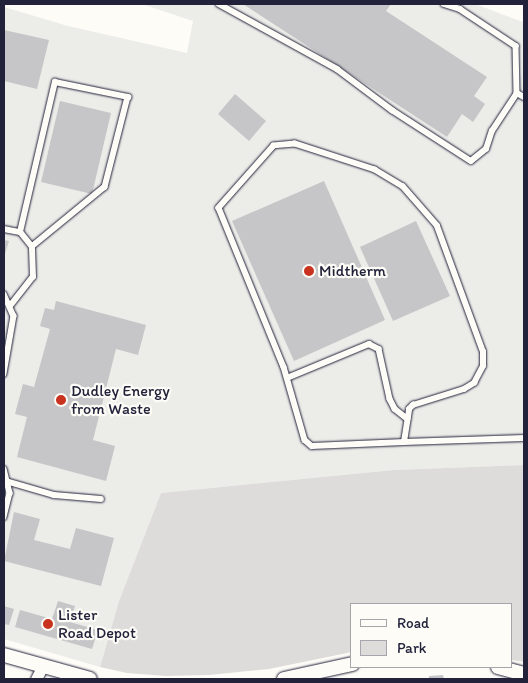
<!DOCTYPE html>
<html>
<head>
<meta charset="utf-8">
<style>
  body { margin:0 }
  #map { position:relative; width:528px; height:683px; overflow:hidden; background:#fdfcf7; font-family:Itim,sans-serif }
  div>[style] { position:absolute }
  .built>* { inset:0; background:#ecece9 }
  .green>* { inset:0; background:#dddcdb }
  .building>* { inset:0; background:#c6c6c8 }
  .roads { filter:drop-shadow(0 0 1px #22223b) drop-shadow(0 0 1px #22223b) }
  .service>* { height:5.5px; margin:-2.75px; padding:0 2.75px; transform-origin:2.75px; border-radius:2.75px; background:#fdfcf7 }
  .minor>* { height:11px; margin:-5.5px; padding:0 5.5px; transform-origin:5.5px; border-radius:5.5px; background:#fdfcf7 }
  .tertiary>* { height:14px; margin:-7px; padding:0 7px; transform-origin:7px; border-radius:7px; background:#fdfcf7 }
  .dots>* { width:14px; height:14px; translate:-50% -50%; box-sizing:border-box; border:2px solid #fdfcf7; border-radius:50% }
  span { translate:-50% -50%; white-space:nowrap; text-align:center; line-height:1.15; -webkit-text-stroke:4.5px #fdfcf7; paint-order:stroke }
  .poi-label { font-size:16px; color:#22223b }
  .left { translate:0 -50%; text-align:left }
  .frame { position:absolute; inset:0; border:5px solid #22223b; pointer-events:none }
  .legend { position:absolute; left:350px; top:603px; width:162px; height:65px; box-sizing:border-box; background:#fdfcf7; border:1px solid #a5a5ac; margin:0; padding:6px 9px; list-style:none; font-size:15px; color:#22223b }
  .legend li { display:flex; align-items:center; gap:10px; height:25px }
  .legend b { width:25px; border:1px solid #a5a5ac }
</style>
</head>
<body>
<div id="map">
  <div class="built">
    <i style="clip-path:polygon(142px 4px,475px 4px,523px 22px,524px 465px,393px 470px,161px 493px,119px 601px,100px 667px,4px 639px,4px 7px,68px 26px,187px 53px,193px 21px)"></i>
  </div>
  <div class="green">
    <i style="clip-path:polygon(524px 465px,524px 662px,512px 660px,512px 604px,352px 604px,352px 652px,269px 669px,209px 675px,166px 676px,127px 673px,100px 667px,119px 601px,161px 493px,393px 470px)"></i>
  </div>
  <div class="building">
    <i style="clip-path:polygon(243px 4px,391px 4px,386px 11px,487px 77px,474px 96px,485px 104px,473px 122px,462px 114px,447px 137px)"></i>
    <i style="clip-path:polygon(4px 30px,49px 40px,37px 89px,4px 81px)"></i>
    <i style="clip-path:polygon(235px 94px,266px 121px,249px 141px,218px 114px)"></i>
    <i style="clip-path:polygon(60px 101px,111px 113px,92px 194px,41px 182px)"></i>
    <i style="clip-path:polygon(324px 181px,385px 320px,294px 361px,232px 221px)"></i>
    <i style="clip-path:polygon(416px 221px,450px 296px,393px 321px,360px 247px)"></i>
    <i style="clip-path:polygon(4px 240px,9px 241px,4px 257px)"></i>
    <i style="clip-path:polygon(56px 301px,146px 325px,138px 355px,116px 349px,93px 440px,115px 446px,106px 481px,17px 457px,27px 417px,15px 414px,23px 384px,34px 387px,50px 329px,40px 326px,45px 308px,54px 310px)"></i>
    <i style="clip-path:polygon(14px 512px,40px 519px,34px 540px,70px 549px,76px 528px,114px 538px,101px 586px,4px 561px)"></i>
    <i style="clip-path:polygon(58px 601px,75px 606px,70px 622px,98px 630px,92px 649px,15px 627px,20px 610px,52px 619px)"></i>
    <i style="clip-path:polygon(4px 606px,14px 609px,9px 625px,4px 624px)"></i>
    <i style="clip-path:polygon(443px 675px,444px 679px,429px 679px,429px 676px)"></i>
  </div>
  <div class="roads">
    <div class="service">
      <i style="left:219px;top:4px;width:135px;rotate:28.8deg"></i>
      <i style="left:337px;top:69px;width:69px;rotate:36.7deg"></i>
      <i style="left:392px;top:110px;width:94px;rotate:32.8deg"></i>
      <i style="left:471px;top:161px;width:19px;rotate:-39deg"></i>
      <i style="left:486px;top:149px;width:19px;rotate:-72deg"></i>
      <i style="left:492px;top:131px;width:45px;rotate:-56.7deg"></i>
      <i style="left:444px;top:4px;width:17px;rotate:17deg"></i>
      <i style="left:460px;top:9px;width:67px;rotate:33.5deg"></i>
      <i style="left:516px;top:46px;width:47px;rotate:88.8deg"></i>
      <i style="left:517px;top:93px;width:8px;rotate:30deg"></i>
      <i style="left:4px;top:229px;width:16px;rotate:11deg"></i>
      <i style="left:4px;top:294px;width:24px;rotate:66deg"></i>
      <i style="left:14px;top:316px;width:59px;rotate:99.8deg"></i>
      <i style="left:10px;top:306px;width:37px;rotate:-52deg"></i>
      <i style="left:33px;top:277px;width:30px;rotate:-92deg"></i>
      <i style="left:32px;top:247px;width:19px;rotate:-129deg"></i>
      <i style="left:20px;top:232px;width:154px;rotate:-76.9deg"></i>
      <i style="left:55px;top:82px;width:75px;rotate:11.6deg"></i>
      <i style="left:128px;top:97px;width:93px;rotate:104.3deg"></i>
      <i style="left:105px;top:187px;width:94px;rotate:140.6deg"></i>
      <i style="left:287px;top:378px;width:89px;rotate:-22.5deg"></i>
      <i style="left:369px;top:344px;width:11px;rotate:27deg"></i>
      <i style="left:379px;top:349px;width:51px;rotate:77.6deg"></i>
      <i style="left:390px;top:399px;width:11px;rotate:63deg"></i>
      <i style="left:395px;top:409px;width:16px;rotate:38deg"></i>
      <i style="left:404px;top:442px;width:33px;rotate:-81deg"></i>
      <i style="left:409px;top:409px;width:6px;rotate:-45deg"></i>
      <i style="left:413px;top:405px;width:53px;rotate:-17.4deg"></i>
      <i style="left:464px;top:389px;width:12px;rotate:-31deg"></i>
      <i style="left:474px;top:383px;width:19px;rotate:-62deg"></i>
      <i style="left:483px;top:366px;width:14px;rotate:-90deg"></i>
      <i style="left:483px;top:352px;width:134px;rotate:-110.1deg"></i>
      <i style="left:437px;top:226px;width:52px;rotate:-131.1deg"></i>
      <i style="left:403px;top:187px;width:33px;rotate:-149deg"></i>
      <i style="left:375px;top:170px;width:84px;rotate:-162deg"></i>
      <i style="left:295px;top:144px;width:21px;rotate:175deg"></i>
      <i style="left:274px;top:146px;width:83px;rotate:131.6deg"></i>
      <i style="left:219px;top:208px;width:172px;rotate:67.8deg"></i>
      <i style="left:284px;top:367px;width:76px;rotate:74deg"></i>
      <i style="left:305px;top:440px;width:9px;rotate:41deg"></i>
      <i style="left:312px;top:446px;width:92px;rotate:-2.5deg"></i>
      <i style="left:404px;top:442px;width:120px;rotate:-1.9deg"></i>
      <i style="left:4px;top:469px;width:25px;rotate:76deg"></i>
      <i style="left:10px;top:493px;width:25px;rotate:104deg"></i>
      <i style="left:9px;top:482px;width:47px;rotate:16.1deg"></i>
      <i style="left:54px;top:495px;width:47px;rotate:4.9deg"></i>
    </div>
    <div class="minor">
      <i style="left:36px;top:679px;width:13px;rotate:-63deg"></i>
    </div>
    <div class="tertiary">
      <i style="left:4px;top:655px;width:89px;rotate:15.6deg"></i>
      <i style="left:498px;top:667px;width:27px;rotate:15deg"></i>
      <i style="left:284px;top:679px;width:70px;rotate:-12.4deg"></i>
    </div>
  </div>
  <div class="dots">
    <i style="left:309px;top:271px;background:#c8321e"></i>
    <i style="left:61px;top:400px;background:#c8321e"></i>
    <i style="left:48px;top:624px;background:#c8321e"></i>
  </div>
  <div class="poi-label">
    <span class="left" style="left:319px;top:271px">Midtherm</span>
    <span class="left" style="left:71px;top:400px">Dudley Energy<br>from Waste</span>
    <span class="left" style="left:58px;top:624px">Lister<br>Road Depot</span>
  </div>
  <div class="frame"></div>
  <ul class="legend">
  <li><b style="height:6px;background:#fdfcf7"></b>Road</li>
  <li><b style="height:14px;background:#dddcdb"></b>Park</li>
  </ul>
</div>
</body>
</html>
